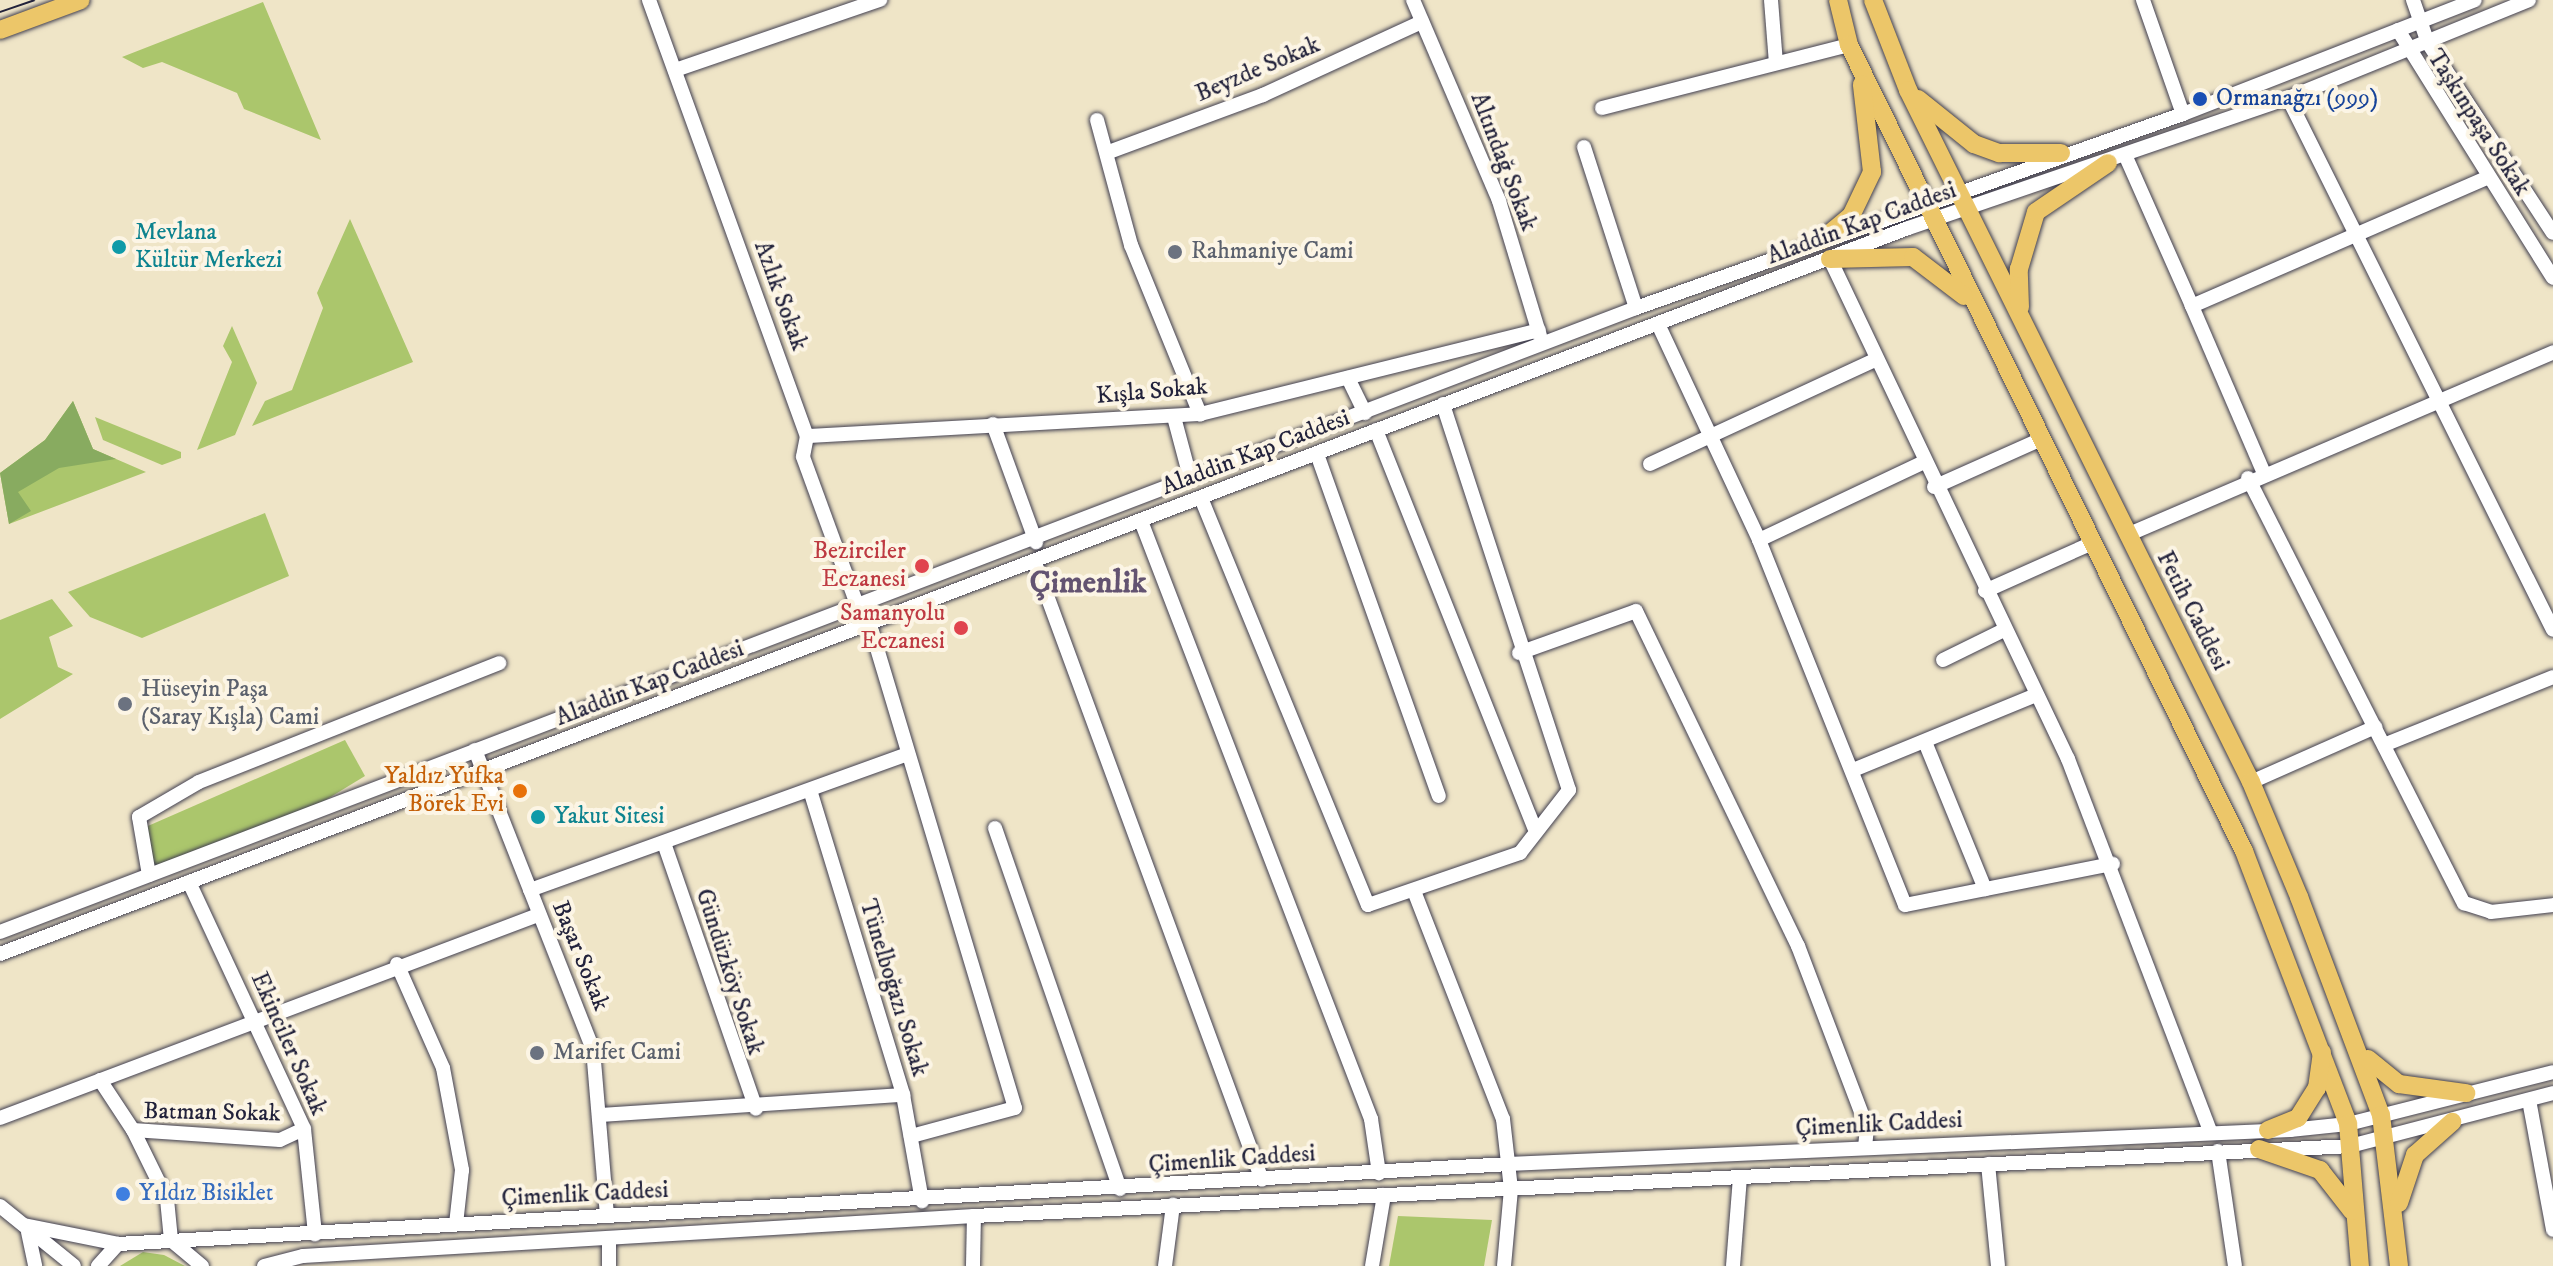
<!DOCTYPE html>
<html>
<head>
<meta charset="utf-8">
<style>
  body { margin:0 }
  #map { position:relative; width:2553px; height:1266px; overflow:hidden; background:#efe5c7; font-family:"IM FELL DW Pica",serif }
  div>[style] { position:absolute }
  .green>* { inset:0; background:#abc66c }
  .forest>* { inset:0; background:#88ab60 }
  .roads { filter:drop-shadow(0 0 2px #413f50) drop-shadow(0 0 2px #413f50) }
  .minor>* { height:14px; margin:-7px; padding:0 7px; transform-origin:7px; border-radius:7px; background:#fff }
  .major>* { height:18px; margin:-9px; padding:0 9px; transform-origin:9px; border-radius:9px; background:#ecc669 }
  .tram>* { height:2px; margin:-1px; padding:0 1px; transform-origin:1px; border-radius:1px; background:#22223b }
  .dots>* { width:22px; height:22px; translate:-50% -50%; box-sizing:border-box; border:4px solid #fcf5e5; border-radius:50% }
  span { translate:-50% -50%; white-space:nowrap; text-align:center; line-height:1.15; -webkit-text-stroke:8px #fcf5e5; paint-order:stroke }
  .street-label { font-size:24px; color:#22223b }
  .transit-label { font-size:24px; color:#164399 }
  .left { translate:0 -50%; text-align:left }
  .culture-label { font-size:24px; color:#0d838f }
  .worship-label { font-size:24px; color:#5b616d }
  .health-label { font-size:24px; color:#be3a42 }
  .right { translate:-100% -50%; text-align:right }
  .food-label { font-size:24px; color:#c56008 }
  .shop-label { font-size:24px; color:#366cbe }
  .district-label { font-size:32px; color:#635371; font-weight:700 }
</style>
</head>
<body>
<div id="map">
  <div class="green">
    <i style="clip-path:polygon(263px 2px,321px 140px,244px 109px,237px 93px,162px 62px,143px 68px,122px 57px)"></i>
    <i style="clip-path:polygon(350px 219px,413px 362px,252px 426px,265px 401px,292px 390px,323px 308px,317px 293px)"></i>
    <i style="clip-path:polygon(232px 326px,257px 383px,235px 435px,197px 450px,232px 362px,223px 346px)"></i>
    <i style="clip-path:polygon(73px 401px,93px 449px,146px 472px,9px 524px,0 473px,45px 440px)"></i>
    <i style="clip-path:polygon(95px 417px,181px 452px,181px 458px,162px 465px,103px 440px)"></i>
    <i style="clip-path:polygon(265px 513px,289px 576px,142px 638px,90px 617px,68px 592px)"></i>
    <i style="clip-path:polygon(52px 599px,73px 626px,49px 637px,58px 667px,73px 674px,0 719px,0 620px)"></i>
    <i style="clip-path:polygon(345px 740px,365px 776px,301px 815px,156px 871px,141px 829px)"></i>
    <i style="clip-path:polygon(1398px 1216px,1492px 1220px,1484px 1266px,1389px 1266px)"></i>
    <i style="clip-path:polygon(143px 1252px,164px 1255px,185px 1266px,120px 1266px)"></i>
  </div>
  <div class="forest">
    <i style="clip-path:polygon(73px 401px,93px 449px,116px 459px,59px 468px,18px 492px,31px 511px,9px 524px,0 473px,45px 440px)"></i>
  </div>
  <div class="roads">
    <div class="minor">
      <i style="left:649px;top:0;width:464px;rotate:70.1deg"></i>
      <i style="left:807px;top:436px;width:21px;rotate:101deg"></i>
      <i style="left:803px;top:457px;width:160px;rotate:69.9deg"></i>
      <i style="left:1413px;top:0;width:219px;rotate:66.8deg"></i>
      <i style="left:1499px;top:201px;width:141px;rotate:73.1deg"></i>
      <i style="left:1771px;top:0;width:63px;rotate:85.5deg"></i>
      <i style="left:2143px;top:0;width:121px;rotate:70.7deg"></i>
      <i style="left:2413px;top:0;width:46px;rotate:70.8deg"></i>
      <i style="left:2428px;top:43px;width:227px;rotate:56.7deg"></i>
      <i style="left:2398px;top:30px;width:292px;rotate:58deg"></i>
      <i style="left:675px;top:70px;width:217px;rotate:-18.9deg"></i>
      <i style="left:2288px;top:98px;width:594px;rotate:63.52deg"></i>
      <i style="left:1602px;top:108px;width:255px;rotate:-14.3deg"></i>
      <i style="left:1097px;top:120px;width:130px;rotate:74.8deg"></i>
      <i style="left:1131px;top:245px;width:183px;rotate:67.8deg"></i>
      <i style="left:1584px;top:147px;width:169px;rotate:72.1deg"></i>
      <i style="left:1109px;top:152px;width:164px;rotate:-20.3deg"></i>
      <i style="left:1263px;top:95px;width:175px;rotate:-24.7deg"></i>
      <i style="left:2126px;top:157px;width:163px;rotate:66.1deg"></i>
      <i style="left:1830px;top:259px;width:554px;rotate:64.55deg"></i>
      <i style="left:2068px;top:759px;width:398px;rotate:69.1deg"></i>
      <i style="left:1658px;top:324px;width:238px;rotate:64.9deg"></i>
      <i style="left:1759px;top:540px;width:393px;rotate:68.2deg"></i>
      <i style="left:1905px;top:905px;width:212px;rotate:-11.2deg"></i>
      <i style="left:1348px;top:378px;width:39px;rotate:64deg"></i>
      <i style="left:1174px;top:417px;width:62px;rotate:75.1deg"></i>
      <i style="left:993px;top:424px;width:126px;rotate:70deg"></i>
      <i style="left:1376px;top:430px;width:428px;rotate:68.3deg"></i>
      <i style="left:807px;top:436px;width:394px;rotate:-3.2deg"></i>
      <i style="left:1200px;top:414px;width:349px;rotate:-13.9deg"></i>
      <i style="left:1317px;top:454px;width:363px;rotate:70.4deg"></i>
      <i style="left:1650px;top:464px;width:248px;rotate:-24.8deg"></i>
      <i style="left:2263px;top:471px;width:180px;rotate:-113.3deg"></i>
      <i style="left:2192px;top:306px;width:321px;rotate:-23.5deg"></i>
      <i style="left:2248px;top:478px;width:477px;rotate:63.1deg"></i>
      <i style="left:2464px;top:903px;width:28px;rotate:18deg"></i>
      <i style="left:2491px;top:912px;width:62px;rotate:-6.4deg"></i>
      <i style="left:1934px;top:487px;width:115px;rotate:-24.1deg"></i>
      <i style="left:1201px;top:498px;width:440px;rotate:67.7deg"></i>
      <i style="left:1368px;top:905px;width:161px;rotate:-18.9deg"></i>
      <i style="left:1520px;top:853px;width:80px;rotate:-52.1deg"></i>
      <i style="left:1569px;top:790px;width:406px;rotate:-108.1deg"></i>
      <i style="left:1141px;top:521px;width:641px;rotate:68.96deg"></i>
      <i style="left:1371px;top:1119px;width:55px;rotate:81.6deg"></i>
      <i style="left:2127px;top:535px;width:464px;rotate:-23.2deg"></i>
      <i style="left:1759px;top:540px;width:180px;rotate:-25.3deg"></i>
      <i style="left:1035px;top:563px;width:657px;rotate:69.8deg"></i>
      <i style="left:1985px;top:591px;width:115px;rotate:-24.1deg"></i>
      <i style="left:870px;top:625px;width:504px;rotate:73.29deg"></i>
      <i style="left:1015px;top:1108px;width:108px;rotate:164.9deg"></i>
      <i style="left:1519px;top:653px;width:124px;rotate:-19.7deg"></i>
      <i style="left:1636px;top:611px;width:372px;rotate:64.2deg"></i>
      <i style="left:1798px;top:946px;width:195px;rotate:69.2deg"></i>
      <i style="left:1867px;top:1128px;width:20px;rotate:96deg"></i>
      <i style="left:1943px;top:660px;width:68px;rotate:-26.2deg"></i>
      <i style="left:1925px;top:742px;width:159px;rotate:67.8deg"></i>
      <i style="left:2384px;top:745px;width:182px;rotate:-21.9deg"></i>
      <i style="left:475px;top:750px;width:321px;rotate:68.5deg"></i>
      <i style="left:593px;top:1049px;width:166px;rotate:85.2deg"></i>
      <i style="left:1853px;top:770px;width:198px;rotate:-22.3deg"></i>
      <i style="left:2251px;top:782px;width:136px;rotate:-23.9deg"></i>
      <i style="left:810px;top:790px;width:319px;rotate:73deg"></i>
      <i style="left:903px;top:1095px;width:108px;rotate:79.8deg"></i>
      <i style="left:995px;top:828px;width:382px;rotate:70.9deg"></i>
      <i style="left:665px;top:846px;width:278px;rotate:70.9deg"></i>
      <i style="left:149px;top:875px;width:59px;rotate:-99.8deg"></i>
      <i style="left:139px;top:817px;width:69px;rotate:-30.3deg"></i>
      <i style="left:199px;top:782px;width:323px;rotate:-21.6deg"></i>
      <i style="left:189px;top:882px;width:272px;rotate:65deg"></i>
      <i style="left:304px;top:1129px;width:106px;rotate:84deg"></i>
      <i style="left:530px;top:890px;width:401px;rotate:-19.8deg"></i>
      <i style="left:1414px;top:891px;width:245px;rotate:68.7deg"></i>
      <i style="left:1503px;top:1119px;width:70px;rotate:83.5deg"></i>
      <i style="left:1511px;top:1189px;width:77px;rotate:95.2deg"></i>
      <i style="left:0;top:932px;width:1751px;rotate:-20.88deg"></i>
      <i style="left:1636px;top:308px;width:580px;rotate:-19.53deg"></i>
      <i style="left:2183px;top:114px;width:313px;rotate:-21.3deg"></i>
      <i style="left:0;top:954px;width:2041px;rotate:-20.83deg"></i>
      <i style="left:1908px;top:228px;width:402px;rotate:-18.9deg"></i>
      <i style="left:2288px;top:98px;width:260px;rotate:-22.1deg"></i>
      <i style="left:397px;top:964px;width:114px;rotate:66.1deg"></i>
      <i style="left:443px;top:1068px;width:104px;rotate:79.4deg"></i>
      <i style="left:462px;top:1170px;width:54px;rotate:96.3deg"></i>
      <i style="left:100px;top:1080px;width:60px;rotate:56.6deg"></i>
      <i style="left:2529px;top:1100px;width:132px;rotate:79.5deg"></i>
      <i style="left:600px;top:1115px;width:304px;rotate:-3.8deg"></i>
      <i style="left:0;top:1118px;width:575px;rotate:-20.67deg"></i>
      <i style="left:2218px;top:1151px;width:116px;rotate:81.6deg"></i>
      <i style="left:1988px;top:1164px;width:102px;rotate:84.4deg"></i>
      <i style="left:0;top:1206px;width:95px;rotate:39deg"></i>
      <i style="left:24px;top:1225px;width:96px;rotate:11.4deg"></i>
      <i style="left:118px;top:1244px;width:1392px;rotate:-3.29deg"></i>
      <i style="left:1508px;top:1164px;width:783px;rotate:-2.49deg"></i>
      <i style="left:2290px;top:1130px;width:58px;rotate:-5.9deg"></i>
      <i style="left:2348px;top:1124px;width:211px;rotate:-14.2deg"></i>
      <i style="left:28px;top:1232px;width:35px;rotate:78deg"></i>
      <i style="left:98px;top:1266px;width:30px;rotate:-48deg"></i>
      <i style="left:202px;top:1266px;width:40px;rotate:-140deg"></i>
      <i style="left:171px;top:1240px;width:41px;rotate:-95.6deg"></i>
      <i style="left:167px;top:1199px;width:77px;rotate:-116.2deg"></i>
      <i style="left:133px;top:1130px;width:147px;rotate:3.9deg"></i>
      <i style="left:280px;top:1140px;width:26px;rotate:-25deg"></i>
      <i style="left:264px;top:1266px;width:40px;rotate:-14.4deg"></i>
      <i style="left:303px;top:1256px;width:672px;rotate:-3.41deg"></i>
      <i style="left:974px;top:1216px;width:1378px;rotate:-2.91deg"></i>
      <i style="left:2350px;top:1146px;width:210px;rotate:-14.6deg"></i>
      <i style="left:609px;top:1266px;width:24px;rotate:-90deg"></i>
      <i style="left:973px;top:1266px;width:50px;rotate:-88.9deg"></i>
      <i style="left:1165px;top:1266px;width:62px;rotate:-82.5deg"></i>
      <i style="left:1372px;top:1266px;width:72px;rotate:-80.4deg"></i>
      <i style="left:1733px;top:1266px;width:89px;rotate:-85.5deg"></i>
    </div>
    <div class="major">
      <i style="left:1838px;top:0;width:46px;rotate:76.3deg"></i>
      <i style="left:1849px;top:45px;width:898px;rotate:63.89deg"></i>
      <i style="left:2244px;top:851px;width:292px;rotate:69.1deg"></i>
      <i style="left:2348px;top:1124px;width:143px;rotate:85.2deg"></i>
      <i style="left:1873px;top:0;width:97px;rotate:68.7deg"></i>
      <i style="left:1908px;top:90px;width:772px;rotate:63.63deg"></i>
      <i style="left:2251px;top:782px;width:125px;rotate:67.3deg"></i>
      <i style="left:2299px;top:897px;width:233px;rotate:69.4deg"></i>
      <i style="left:2381px;top:1115px;width:152px;rotate:83.2deg"></i>
      <i style="left:0;top:30px;width:86px;rotate:-20.3deg"></i>
      <i style="left:1918px;top:99px;width:72px;rotate:38.8deg"></i>
      <i style="left:1974px;top:144px;width:27px;rotate:20deg"></i>
      <i style="left:1999px;top:153px;width:62px"></i>
      <i style="left:1822px;top:240px;width:38px;rotate:-40deg"></i>
      <i style="left:1851px;top:216px;width:49px;rotate:-64.5deg"></i>
      <i style="left:1872px;top:172px;width:88px;rotate:-96.6deg"></i>
      <i style="left:1830px;top:259px;width:83px;rotate:-1.4deg"></i>
      <i style="left:1913px;top:257px;width:64px;rotate:37.4deg"></i>
      <i style="left:2020px;top:307px;width:38px;rotate:-92deg"></i>
      <i style="left:2019px;top:269px;width:59px;rotate:-73.4deg"></i>
      <i style="left:2036px;top:212px;width:87px;rotate:-34.2deg"></i>
      <i style="left:2368px;top:1059px;width:40px;rotate:39deg"></i>
      <i style="left:2399px;top:1084px;width:68px;rotate:7.7deg"></i>
      <i style="left:2268px;top:1130px;width:32px;rotate:-22deg"></i>
      <i style="left:2298px;top:1118px;width:36px;rotate:-58deg"></i>
      <i style="left:2317px;top:1088px;width:36px;rotate:-82deg"></i>
      <i style="left:2259px;top:1149px;width:65px;rotate:19deg"></i>
      <i style="left:2320px;top:1170px;width:52px;rotate:52deg"></i>
      <i style="left:2399px;top:1203px;width:51px;rotate:-71.6deg"></i>
      <i style="left:2415px;top:1155px;width:50px;rotate:-41.7deg"></i>
    </div>
  </div>
  <div class="tram">
    <i style="left:0;top:12px;width:36px;rotate:-19deg"></i>
  </div>
  <div class="dots">
    <i style="left:2200px;top:99px;background:#1a4fb4"></i>
    <i style="left:119px;top:247px;background:#0f9aa8"></i>
    <i style="left:1175px;top:252px;background:#6b7280"></i>
    <i style="left:922px;top:566px;background:#e0444e"></i>
    <i style="left:961px;top:628px;background:#e0444e"></i>
    <i style="left:125px;top:704px;background:#6b7280"></i>
    <i style="left:520px;top:791px;background:#e8710a"></i>
    <i style="left:538px;top:817px;background:#0f9aa8"></i>
    <i style="left:537px;top:1053px;background:#6b7280"></i>
    <i style="left:123px;top:1194px;background:#3f7fe0"></i>
  </div>
  <div class="street-label">
    <span style="left:1258px;top:70px;rotate:-23deg">Beyzde Sokak</span>
    <span style="left:2478px;top:123px;rotate:57deg">Taşkınpaşa Sokak</span>
    <span style="left:1503px;top:162px;rotate:69deg">Altındağ Sokak</span>
    <span style="left:1862px;top:224px;rotate:-20deg">Aladdin Kap Caddesi</span>
    <span style="left:780px;top:296px;rotate:70deg">Azlık Sokak</span>
    <span style="left:1152px;top:392px;rotate:-5deg">Kışla Sokak</span>
    <span style="left:1256px;top:453px;rotate:-21deg">Aladdin Kap Caddesi</span>
    <span style="left:2192px;top:611px;rotate:63deg">Fetih Caddesi</span>
    <span style="left:650px;top:684px;rotate:-21deg">Aladdin Kap Caddesi</span>
    <span style="left:580px;top:956px;rotate:68deg">Başar Sokak</span>
    <span style="left:729px;top:972px;rotate:72deg">Gündüzköy Sokak</span>
    <span style="left:893px;top:988px;rotate:73deg">Tünelboğazı Sokak</span>
    <span style="left:288px;top:1044px;rotate:66deg">Ekinciler Sokak</span>
    <span style="left:212px;top:1113px;rotate:1deg">Batman Sokak</span>
    <span style="left:1879px;top:1125px;rotate:-3deg">Çimenlik Caddesi</span>
    <span style="left:1232px;top:1160px;rotate:-4deg">Çimenlik Caddesi</span>
    <span style="left:585px;top:1195px;rotate:-3deg">Çimenlik Caddesi</span>
  </div>
  <div class="transit-label">
    <span class="left" style="left:2216px;top:99px">Ormanağzı (999)</span>
  </div>
  <div class="culture-label">
    <span class="left" style="left:135px;top:247px">Mevlana<br>Kültür Merkezi</span>
    <span class="left" style="left:554px;top:817px">Yakut Sitesi</span>
  </div>
  <div class="worship-label">
    <span class="left" style="left:1191px;top:252px">Rahmaniye Cami</span>
    <span class="left" style="left:141px;top:704px">Hüseyin Paşa<br>(Saray Kışla) Cami</span>
    <span class="left" style="left:553px;top:1053px">Marifet Cami</span>
  </div>
  <div class="health-label">
    <span class="right" style="left:906px;top:566px">Bezirciler<br>Eczanesi</span>
    <span class="right" style="left:945px;top:628px">Samanyolu<br>Eczanesi</span>
  </div>
  <div class="food-label">
    <span class="right" style="left:504px;top:791px">Yaldız Yufka<br>Börek Evi</span>
  </div>
  <div class="shop-label">
    <span class="left" style="left:139px;top:1194px">Yıldız Bisiklet</span>
  </div>
  <div class="district-label">
    <span style="left:1088px;top:583px">Çimenlik</span>
  </div>
</div>
</body>
</html>
